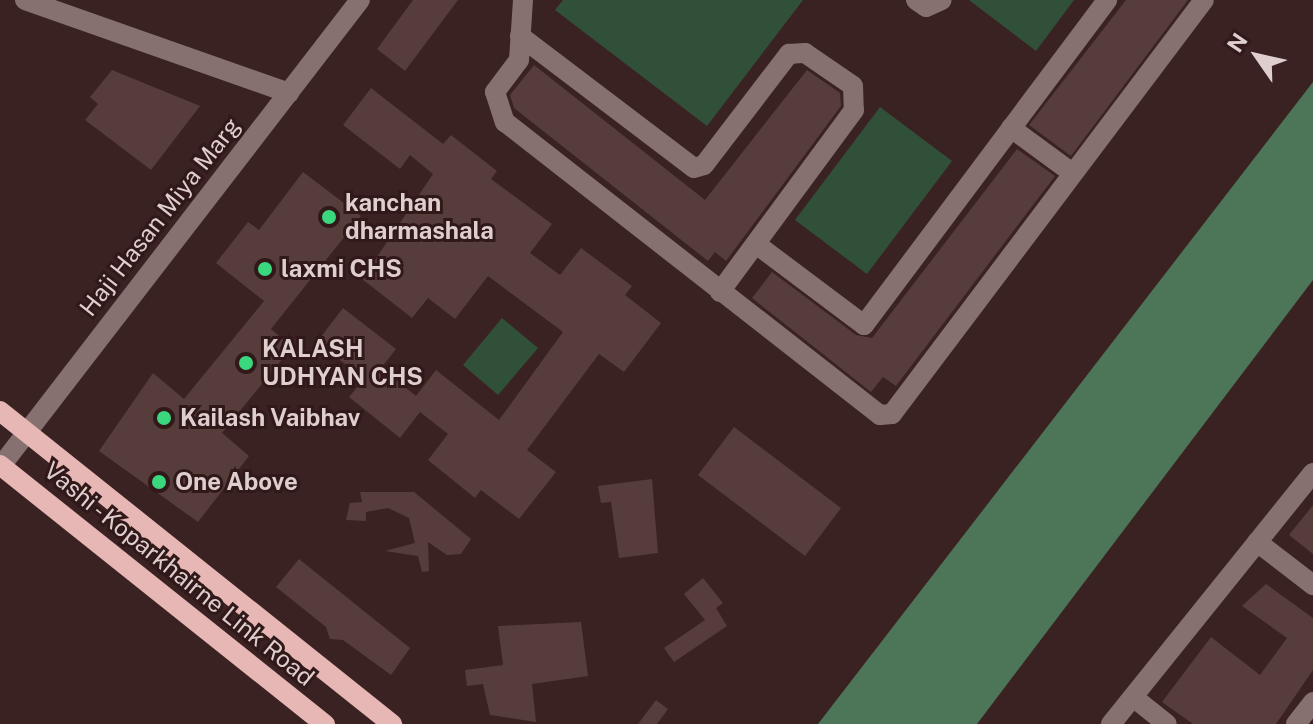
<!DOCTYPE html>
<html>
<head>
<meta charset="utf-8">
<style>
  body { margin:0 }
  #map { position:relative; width:1313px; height:724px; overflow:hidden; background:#3b2222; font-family:"Public Sans",sans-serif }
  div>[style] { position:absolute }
  .green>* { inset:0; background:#31503a }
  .water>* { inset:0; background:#4d7659 }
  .building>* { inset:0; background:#563c3b }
  .minor>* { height:20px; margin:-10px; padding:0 10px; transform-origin:10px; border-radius:10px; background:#877070 }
  .major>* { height:20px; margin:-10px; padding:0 10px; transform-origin:10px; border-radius:10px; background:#e6b7b5 }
  .dots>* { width:22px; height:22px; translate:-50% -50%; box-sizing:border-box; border:4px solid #301918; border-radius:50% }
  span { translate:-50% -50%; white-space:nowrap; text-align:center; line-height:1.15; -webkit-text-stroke:6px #301918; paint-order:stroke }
  .poi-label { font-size:24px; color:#dfcece; font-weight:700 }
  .left { translate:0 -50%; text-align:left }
  .street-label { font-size:24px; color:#dfcece }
  .north { position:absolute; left:1217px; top:16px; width:80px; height:80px; -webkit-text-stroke:6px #301918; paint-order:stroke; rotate:304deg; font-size:22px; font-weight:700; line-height:32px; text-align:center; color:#dfcece }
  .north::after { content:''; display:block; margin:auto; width:28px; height:36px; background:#dfcece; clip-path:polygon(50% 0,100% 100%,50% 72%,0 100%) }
</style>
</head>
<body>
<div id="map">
  <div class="green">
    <i style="clip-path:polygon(563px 0,803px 0,707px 126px,555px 10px)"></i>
    <i style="clip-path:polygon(969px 0,1074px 0,1036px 51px)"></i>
    <i style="clip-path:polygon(880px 107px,952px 161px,867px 274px,795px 220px)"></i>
    <i style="clip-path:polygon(502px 318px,538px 348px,498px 395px,463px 365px)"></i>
  </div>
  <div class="water">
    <i style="clip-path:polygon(1313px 82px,1313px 280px,977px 724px,818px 724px)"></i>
  </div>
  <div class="building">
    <i style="clip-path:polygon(413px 0,458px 0,405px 71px,377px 49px)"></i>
    <i style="clip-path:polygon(1126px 0,1188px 0,1071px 156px,1029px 125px)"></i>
    <i style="clip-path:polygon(534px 65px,705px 200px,807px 70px,840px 93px,841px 106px,726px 261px,715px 252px,708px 261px,514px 108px,510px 95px)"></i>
    <i style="clip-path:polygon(112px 70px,200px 106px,151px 170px,85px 120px,98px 104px,90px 97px)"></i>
    <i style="clip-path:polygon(371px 88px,443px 144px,451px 135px,497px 171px,491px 179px,552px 224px,530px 253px,560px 275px,581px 248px,632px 286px,625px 295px,661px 323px,624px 372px,599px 354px,527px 450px,556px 472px,519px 519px,481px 490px,475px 498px,428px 460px,448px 434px,420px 412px,400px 438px,349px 397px,364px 379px,317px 342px,343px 308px,396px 349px,381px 368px,416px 396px,436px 370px,499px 420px,563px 332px,488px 276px,455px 319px,428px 298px,412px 318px,362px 279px,433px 174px,410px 155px,400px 169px,343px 125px)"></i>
    <i style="clip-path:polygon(1017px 149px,1055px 176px,896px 386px,883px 377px,871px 392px,752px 298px,772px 272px,856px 335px,872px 338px)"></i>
    <i style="clip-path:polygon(303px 172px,361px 216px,271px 329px,292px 347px,222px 433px,249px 456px,198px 522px,99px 451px,153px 373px,184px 399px,264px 301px,216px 263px,248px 222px,259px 230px)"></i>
    <i style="clip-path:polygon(734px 427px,841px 508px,805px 556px,698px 475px)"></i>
    <i style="clip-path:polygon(652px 479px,658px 553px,619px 558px,611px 502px,601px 503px,598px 486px)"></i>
    <i style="clip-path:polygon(360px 492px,414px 492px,471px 539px,461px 554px,447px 555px,428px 542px,429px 571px,422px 572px,418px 556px,385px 551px,415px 543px,409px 518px,388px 508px,366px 512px,366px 521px,346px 520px,350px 503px,362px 502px)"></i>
    <i style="clip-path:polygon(1313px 505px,1313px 554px,1289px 535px)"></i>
    <i style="clip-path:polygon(299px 559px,410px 648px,391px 675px,343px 640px,330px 639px,326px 627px,276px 587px)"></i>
    <i style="clip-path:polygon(703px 578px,723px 603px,716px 608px,727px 626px,674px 662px,664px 648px,705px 620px,684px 594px)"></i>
    <i style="clip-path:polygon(1266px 584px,1313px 618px,1313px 670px,1276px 724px,1193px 724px,1162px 702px,1211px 637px,1260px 675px,1287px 638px,1242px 606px)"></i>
    <i style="clip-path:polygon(581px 622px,588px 676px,532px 684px,536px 722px,490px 715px,483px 684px,467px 686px,465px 670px,503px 665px,498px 626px)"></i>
    <i style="clip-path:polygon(656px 700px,668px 709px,657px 724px,638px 724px)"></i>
  </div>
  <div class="minor">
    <i style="left:25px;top:0;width:280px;rotate:19.4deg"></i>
    <i style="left:523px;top:0;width:60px;rotate:93.8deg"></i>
    <i style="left:519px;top:60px;width:40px;rotate:127deg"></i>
    <i style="left:495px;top:92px;width:32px;rotate:72deg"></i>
    <i style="left:505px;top:122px;width:476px;rotate:38deg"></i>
    <i style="left:880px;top:415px;width:12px;rotate:-5deg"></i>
    <i style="left:892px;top:414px;width:518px;rotate:-53deg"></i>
    <i style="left:916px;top:0;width:12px;rotate:35deg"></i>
    <i style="left:926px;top:7px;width:17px;rotate:-24deg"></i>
    <i style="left:520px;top:36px;width:218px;rotate:37.2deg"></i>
    <i style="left:694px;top:168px;width:10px;rotate:-17deg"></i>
    <i style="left:704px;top:165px;width:140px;rotate:-52.6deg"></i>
    <i style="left:789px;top:54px;width:16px;rotate:-4deg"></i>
    <i style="left:805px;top:53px;width:58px;rotate:34.5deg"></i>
    <i style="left:853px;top:86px;width:24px;rotate:88deg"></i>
    <i style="left:854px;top:110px;width:226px;rotate:126.4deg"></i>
    <i style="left:1011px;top:128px;width:74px;rotate:36.3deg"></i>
    <i style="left:756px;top:244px;width:135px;rotate:36.9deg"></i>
    <i style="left:864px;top:325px;width:406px;rotate:-53.2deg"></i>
    <i style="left:1px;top:466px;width:588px;rotate:-52.39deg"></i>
    <i style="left:1257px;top:542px;width:71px;rotate:37.5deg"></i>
    <i style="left:1133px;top:697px;width:43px;rotate:38.5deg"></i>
    <i style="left:1111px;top:724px;width:322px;rotate:-51.2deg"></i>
    <i style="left:1296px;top:724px;width:28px;rotate:-52deg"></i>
  </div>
  <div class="major">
    <i style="left:0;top:411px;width:502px;rotate:38.61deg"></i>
    <i style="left:0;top:465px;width:416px;rotate:38.6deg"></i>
  </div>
  <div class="dots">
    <i style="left:329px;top:217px;background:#3bd77f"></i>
    <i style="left:265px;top:269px;background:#3bd77f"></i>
    <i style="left:246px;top:363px;background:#3bd77f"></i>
    <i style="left:164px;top:418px;background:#3bd77f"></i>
    <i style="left:159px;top:482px;background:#3bd77f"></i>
  </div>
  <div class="poi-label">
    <span class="left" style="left:345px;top:217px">kanchan<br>dharmashala</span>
    <span class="left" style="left:281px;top:269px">laxmi CHS</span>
    <span class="left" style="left:262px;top:363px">KALASH<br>UDHYAN CHS</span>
    <span class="left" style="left:180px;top:418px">Kailash Vaibhav</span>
    <span class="left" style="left:175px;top:482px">One Above</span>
  </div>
  <div class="street-label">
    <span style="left:160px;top:217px;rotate:-52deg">Haji Hasan Miya Marg</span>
    <span style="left:179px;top:574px;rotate:39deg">Vashi - Koparkhairne Link Road</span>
  </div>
  <div class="north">N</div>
</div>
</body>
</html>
